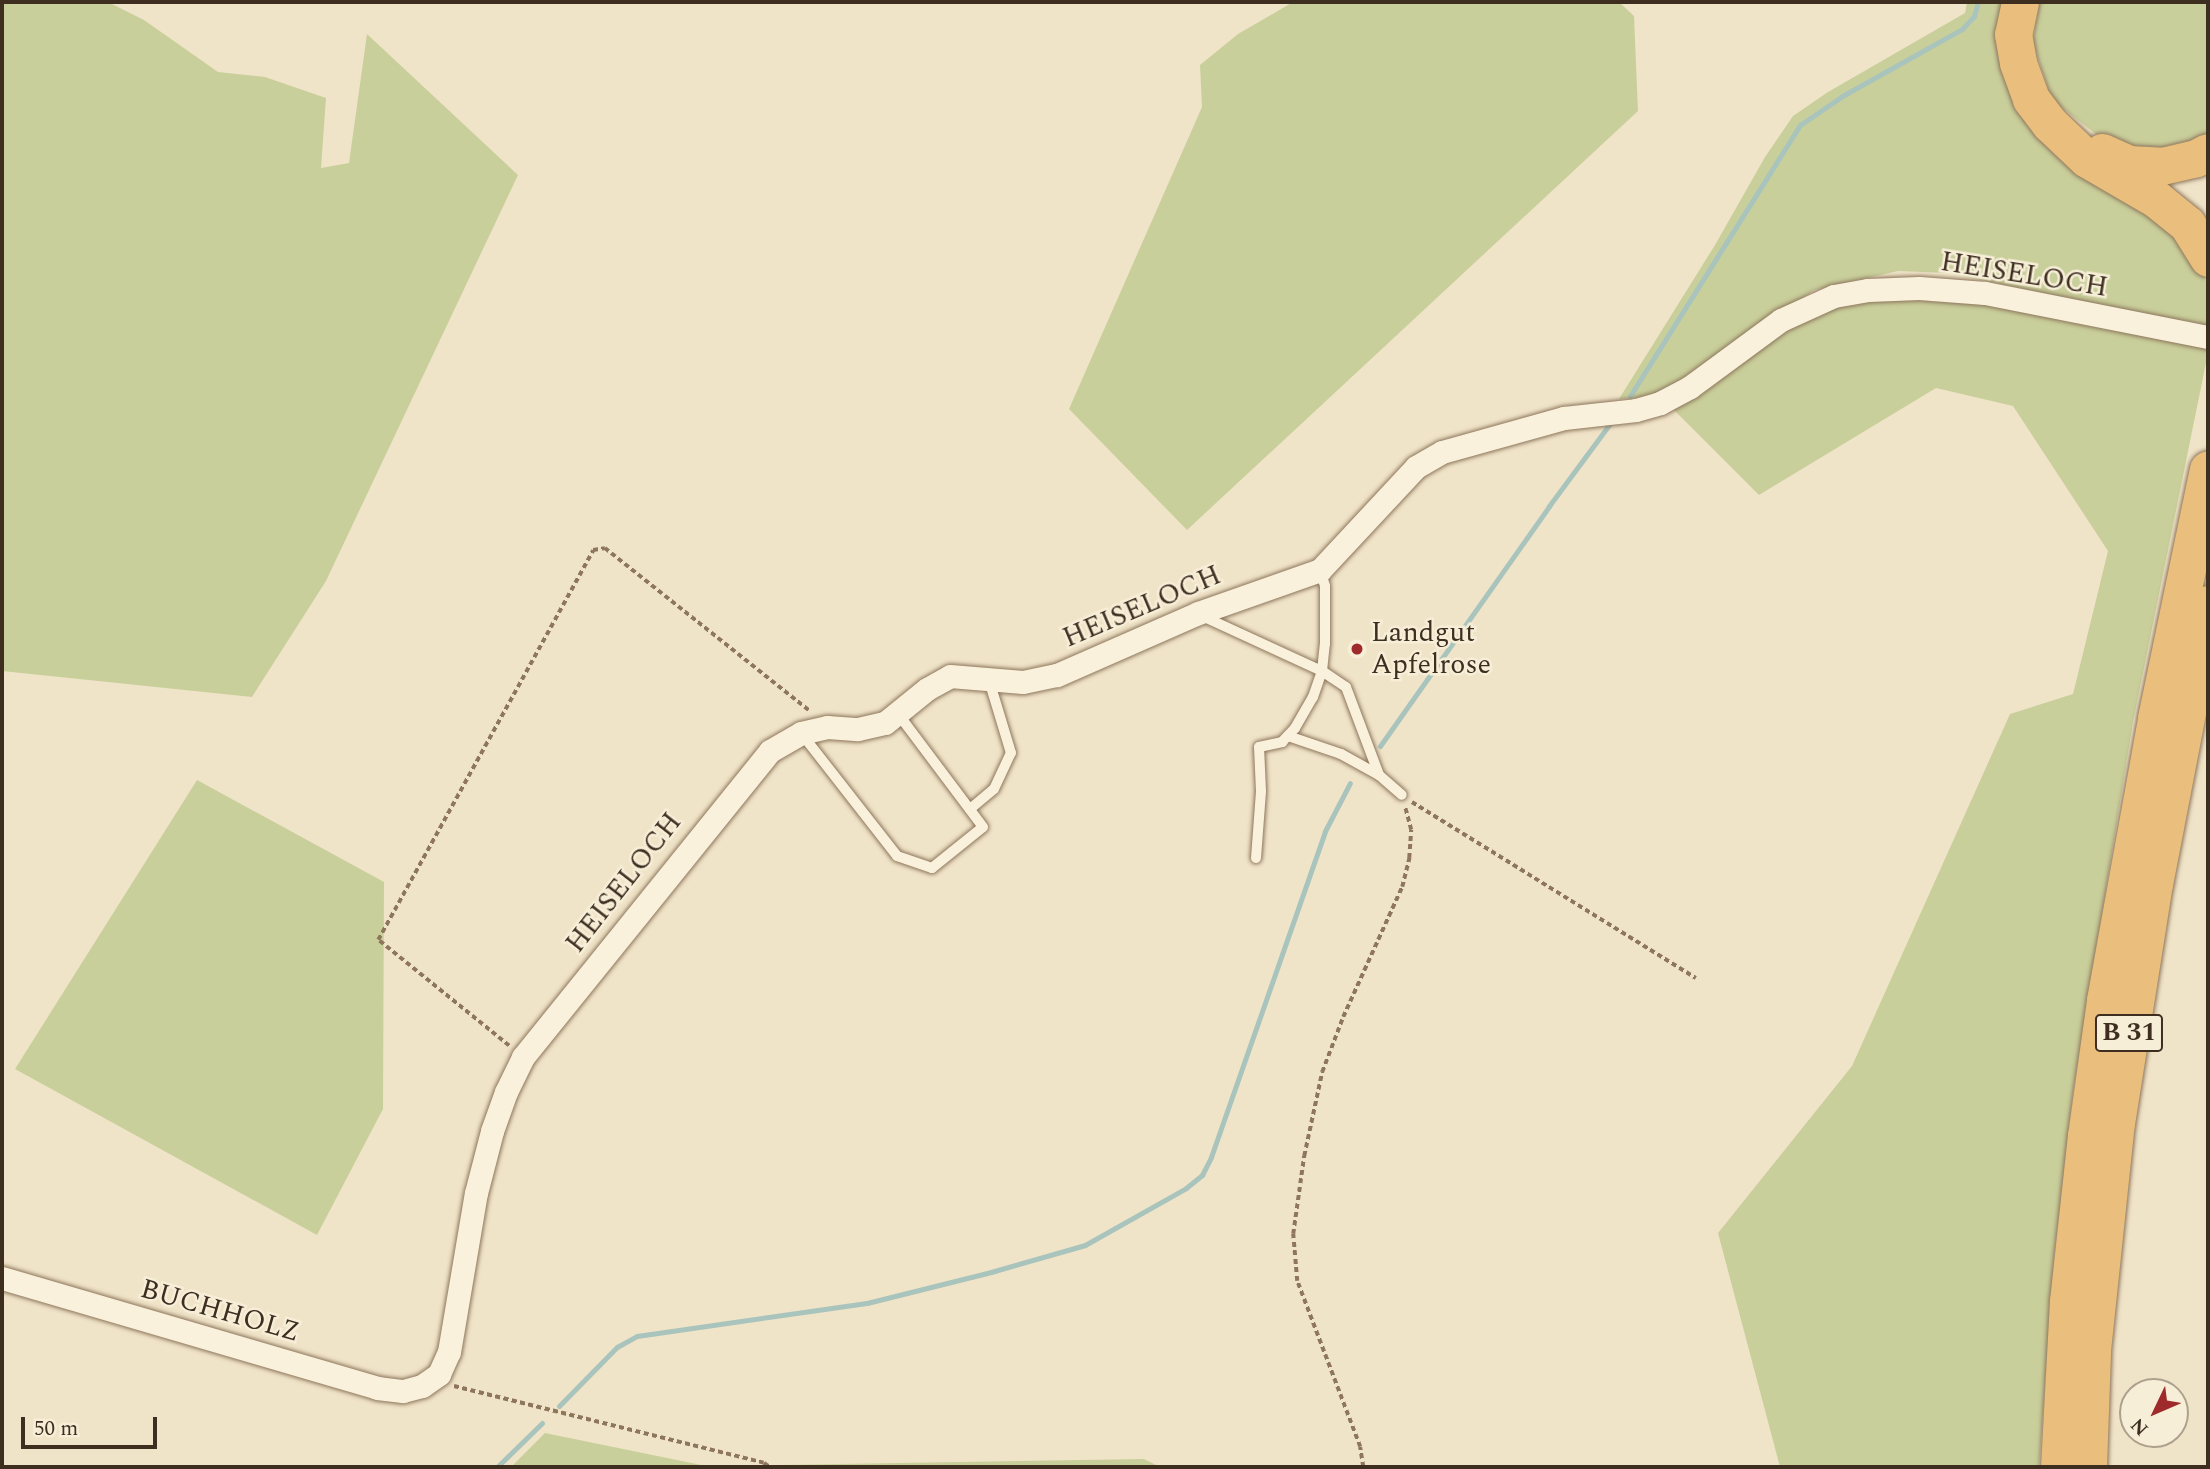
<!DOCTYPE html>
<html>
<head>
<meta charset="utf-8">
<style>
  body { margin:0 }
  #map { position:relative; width:2210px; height:1469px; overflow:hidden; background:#f0e4c8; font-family:Spectral,serif }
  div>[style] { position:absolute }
  .green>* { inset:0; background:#c9cf9b }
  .stream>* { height:5px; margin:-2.5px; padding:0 2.5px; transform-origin:2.5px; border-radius:2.5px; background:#a9c4bc }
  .path>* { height:3.5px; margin-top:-1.75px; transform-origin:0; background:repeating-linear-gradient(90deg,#8d765c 0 5px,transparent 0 8.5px) }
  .roads { filter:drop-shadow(0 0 2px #8d765c) drop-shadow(0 0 2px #8d765c) }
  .service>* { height:10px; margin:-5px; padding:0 5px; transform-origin:5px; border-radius:5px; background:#faf1dc }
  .minor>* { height:23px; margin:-11.5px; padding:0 11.5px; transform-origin:11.5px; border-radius:11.5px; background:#faf1dc }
  .trunk>* { height:37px; margin:-18.5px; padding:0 18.5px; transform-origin:18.5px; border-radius:18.5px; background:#eabe7c }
  .dots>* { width:19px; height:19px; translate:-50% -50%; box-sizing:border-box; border:4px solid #f7eed8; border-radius:50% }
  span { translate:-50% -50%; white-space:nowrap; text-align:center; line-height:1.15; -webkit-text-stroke:5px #f7eed8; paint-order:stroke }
  .shield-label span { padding:2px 5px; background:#f7eed8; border:2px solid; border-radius:5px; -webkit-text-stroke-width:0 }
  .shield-label { font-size:26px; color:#3d2e20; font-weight:700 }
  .street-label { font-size:28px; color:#3d2e20 }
  .poi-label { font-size:28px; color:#3d2e20 }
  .left { translate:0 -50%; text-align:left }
  .frame { position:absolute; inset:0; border:4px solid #3d2e20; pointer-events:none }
  .north { position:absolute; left:2119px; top:1378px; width:70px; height:70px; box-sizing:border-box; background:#f7eed8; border:2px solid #ada18e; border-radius:50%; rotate:226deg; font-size:19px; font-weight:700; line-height:28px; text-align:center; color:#3d2e20 }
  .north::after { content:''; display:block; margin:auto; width:24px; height:32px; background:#9e2a2b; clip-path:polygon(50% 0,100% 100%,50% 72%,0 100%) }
  .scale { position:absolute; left:21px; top:1417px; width:136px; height:32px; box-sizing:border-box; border:4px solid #3d2e20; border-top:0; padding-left:9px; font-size:21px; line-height:24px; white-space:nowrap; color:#3d2e20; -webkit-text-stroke:5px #f7eed8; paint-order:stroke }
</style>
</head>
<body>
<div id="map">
  <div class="green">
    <i style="clip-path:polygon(4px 2px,108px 2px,144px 20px,218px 72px,265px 77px,326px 98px,321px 168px,349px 163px,367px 34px,518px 175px,326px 581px,252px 697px,2px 671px,2px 7px)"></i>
    <i style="clip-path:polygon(1293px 2px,1619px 2px,1634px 16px,1638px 111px,1187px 530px,1069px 409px,1202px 107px,1200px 65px,1238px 34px)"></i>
    <i style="clip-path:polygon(1967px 2px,2002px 2px,2003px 63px,2196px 255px,2208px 287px,2208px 328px,1948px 273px,1898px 271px,1814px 290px,1668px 388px,1644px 397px,1619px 399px,1715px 245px,1765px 157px,1793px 116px,1828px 92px,1965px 13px)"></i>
    <i style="clip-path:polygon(2039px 2px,2208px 2px,2208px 139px,2195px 147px,2142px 150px,2101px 138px,2052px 100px,2033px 43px)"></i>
    <i style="clip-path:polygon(1924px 287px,2208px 345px,2208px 353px,2133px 722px,2073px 1092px,2054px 1258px,2039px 1467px,1780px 1467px,1718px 1233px,1852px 1066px,2010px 714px,2073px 694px,2108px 551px,2013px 406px,1936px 388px,1759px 495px,1670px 406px,1751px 348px,1832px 302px)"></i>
    <i style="clip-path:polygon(197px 780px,384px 882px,383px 1109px,317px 1235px,15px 1069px)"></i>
    <i style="clip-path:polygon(545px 1433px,711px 1467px,511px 1467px)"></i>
    <i style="clip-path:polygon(1144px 1459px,1160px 1467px,782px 1467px,778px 1465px)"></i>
  </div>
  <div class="stream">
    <i style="left:1630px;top:396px;width:320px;rotate:-57.9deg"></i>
    <i style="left:1800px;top:125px;width:53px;rotate:-34.3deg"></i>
    <i style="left:1844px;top:95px;width:135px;rotate:-29.2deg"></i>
    <i style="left:1962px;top:29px;width:18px;rotate:-47deg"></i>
    <i style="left:1974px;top:16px;width:15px;rotate:-74deg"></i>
    <i style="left:1380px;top:746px;width:294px;rotate:-54.8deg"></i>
    <i style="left:1549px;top:506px;width:106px;rotate:-53.5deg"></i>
    <i style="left:559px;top:1406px;width:83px;rotate:-45.5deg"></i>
    <i style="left:617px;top:1347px;width:23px;rotate:-29deg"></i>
    <i style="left:637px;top:1336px;width:232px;rotate:-8.2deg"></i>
    <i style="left:867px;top:1303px;width:128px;rotate:-14deg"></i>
    <i style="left:991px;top:1272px;width:98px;rotate:-16deg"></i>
    <i style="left:1085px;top:1245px;width:116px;rotate:-29.4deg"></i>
    <i style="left:1186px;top:1188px;width:21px;rotate:-39deg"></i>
    <i style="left:1202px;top:1175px;width:20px;rotate:-63deg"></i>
    <i style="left:1211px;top:1157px;width:345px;rotate:-70.7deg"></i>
    <i style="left:1325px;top:831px;width:54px;rotate:-62.5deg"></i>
    <i style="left:497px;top:1467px;width:63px;rotate:-44.4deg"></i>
  </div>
  <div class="path">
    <i style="left:1412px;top:802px;width:334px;rotate:31.8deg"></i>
    <i style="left:509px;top:1046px;width:169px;rotate:-141deg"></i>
    <i style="left:378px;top:940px;width:445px;rotate:-61.1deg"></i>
    <i style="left:593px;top:550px;width:12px;rotate:-9deg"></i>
    <i style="left:605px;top:548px;width:262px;rotate:38.5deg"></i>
    <i style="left:454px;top:1386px;width:319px;rotate:13.9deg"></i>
    <i style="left:764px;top:1463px;width:7px;rotate:34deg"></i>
    <i style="left:1363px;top:1467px;width:20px;rotate:-99deg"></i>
    <i style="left:1360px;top:1447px;width:178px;rotate:-110.8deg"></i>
    <i style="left:1297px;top:1281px;width:47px;rotate:-94.9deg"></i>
    <i style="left:1293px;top:1234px;width:79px;rotate:-82deg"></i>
    <i style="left:1304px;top:1156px;width:86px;rotate:-77.9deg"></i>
    <i style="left:1322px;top:1072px;width:59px;rotate:-69.1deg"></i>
    <i style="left:1343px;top:1017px;width:143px;rotate:-65.6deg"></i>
    <i style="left:1402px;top:887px;width:30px;rotate:-76deg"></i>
    <i style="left:1409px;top:858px;width:28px;rotate:-86deg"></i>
    <i style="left:1411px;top:830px;width:24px;rotate:-105deg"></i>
  </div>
  <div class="roads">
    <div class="service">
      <i style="left:1200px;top:615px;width:134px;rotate:24.7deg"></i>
      <i style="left:1322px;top:671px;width:29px;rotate:34deg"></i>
      <i style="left:1346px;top:687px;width:94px;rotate:69.4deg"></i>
      <i style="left:1379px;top:775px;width:30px;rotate:41deg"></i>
      <i style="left:801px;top:733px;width:156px;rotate:52deg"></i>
      <i style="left:897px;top:856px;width:37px;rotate:19deg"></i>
      <i style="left:932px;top:868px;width:65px;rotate:-38.8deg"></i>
      <i style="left:983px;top:827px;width:140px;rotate:-126.9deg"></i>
      <i style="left:1288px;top:736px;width:56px;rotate:18.8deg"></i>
      <i style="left:1341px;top:754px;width:43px;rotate:28.9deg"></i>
      <i style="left:970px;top:809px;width:31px;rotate:-40deg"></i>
      <i style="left:994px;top:789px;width:40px;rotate:-65deg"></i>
      <i style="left:1011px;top:753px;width:76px;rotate:-106.8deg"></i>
      <i style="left:1256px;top:858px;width:67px;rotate:-85.7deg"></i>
      <i style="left:1261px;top:791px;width:44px;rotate:-92.6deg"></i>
      <i style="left:1259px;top:747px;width:24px;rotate:-12deg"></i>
      <i style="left:1282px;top:742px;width:19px;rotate:-47deg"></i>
      <i style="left:1295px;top:728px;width:36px;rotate:-60deg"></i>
      <i style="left:1313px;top:697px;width:28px;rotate:-71deg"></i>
      <i style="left:1322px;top:671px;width:27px;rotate:-84deg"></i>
      <i style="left:1325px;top:644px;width:58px;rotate:-90deg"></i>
      <i style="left:1325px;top:586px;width:17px;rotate:-107deg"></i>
    </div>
    <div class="minor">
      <i style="left:2px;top:1278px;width:391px;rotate:16.3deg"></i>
      <i style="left:377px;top:1388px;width:26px;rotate:7deg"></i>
      <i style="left:403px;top:1391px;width:20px;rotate:-15deg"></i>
      <i style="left:422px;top:1386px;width:21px;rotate:-35deg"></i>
      <i style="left:439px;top:1374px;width:24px;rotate:-66deg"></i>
      <i style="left:449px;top:1352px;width:161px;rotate:-80.4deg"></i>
      <i style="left:476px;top:1193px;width:64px;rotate:-75.5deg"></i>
      <i style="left:492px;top:1131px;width:41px;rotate:-70.3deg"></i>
      <i style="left:506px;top:1092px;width:39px;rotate:-64deg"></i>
      <i style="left:523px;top:1057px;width:393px;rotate:-51.1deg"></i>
      <i style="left:770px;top:751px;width:36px;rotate:-30deg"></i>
      <i style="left:801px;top:733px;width:27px;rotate:-13deg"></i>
      <i style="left:827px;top:727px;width:31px;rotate:4deg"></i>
      <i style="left:858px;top:729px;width:28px;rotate:-13deg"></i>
      <i style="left:885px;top:723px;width:54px;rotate:-39deg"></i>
      <i style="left:927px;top:689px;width:26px;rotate:-29deg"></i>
      <i style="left:950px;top:676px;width:73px;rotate:4.7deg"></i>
      <i style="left:1023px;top:682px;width:35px;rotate:-12deg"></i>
      <i style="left:1057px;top:675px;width:154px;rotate:-23.7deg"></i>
      <i style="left:1198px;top:613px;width:129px;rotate:-19.4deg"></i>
      <i style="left:1320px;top:570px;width:141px;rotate:-47deg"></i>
      <i style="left:1416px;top:467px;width:30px;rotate:-30deg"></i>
      <i style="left:1442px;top:452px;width:127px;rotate:-15.6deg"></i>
      <i style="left:1564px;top:418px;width:72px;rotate:-6.3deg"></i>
      <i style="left:1636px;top:410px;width:25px;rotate:-16deg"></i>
      <i style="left:1660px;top:403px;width:34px;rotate:-28deg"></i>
      <i style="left:1690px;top:387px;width:113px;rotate:-36.4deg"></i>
      <i style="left:1781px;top:320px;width:58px;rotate:-24.4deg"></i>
      <i style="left:1834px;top:296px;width:35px;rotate:-10deg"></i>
      <i style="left:1868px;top:290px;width:51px;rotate:-2.2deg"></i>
      <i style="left:1919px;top:288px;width:66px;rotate:4.3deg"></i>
      <i style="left:1985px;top:293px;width:227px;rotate:11.2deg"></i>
    </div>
    <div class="trunk">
      <i style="left:2020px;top:2px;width:33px;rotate:102deg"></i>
      <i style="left:2013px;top:34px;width:29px;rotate:80deg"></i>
      <i style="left:2018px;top:63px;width:38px;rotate:70deg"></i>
      <i style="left:2031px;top:99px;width:30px;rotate:53deg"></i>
      <i style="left:2049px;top:123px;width:52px;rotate:43.5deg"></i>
      <i style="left:2087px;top:159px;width:80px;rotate:30.1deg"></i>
      <i style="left:2156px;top:199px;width:40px;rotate:39deg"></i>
      <i style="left:2187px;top:224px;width:40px;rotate:58deg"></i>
      <i style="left:2102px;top:152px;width:30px;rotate:24deg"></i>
      <i style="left:2129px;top:164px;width:33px;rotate:3deg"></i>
      <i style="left:2162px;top:166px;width:35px;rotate:-13deg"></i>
      <i style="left:2196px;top:158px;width:13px;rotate:-27deg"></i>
      <i style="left:2059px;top:1467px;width:166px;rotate:-86.9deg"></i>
      <i style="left:2068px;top:1301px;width:166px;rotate:-83.8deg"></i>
      <i style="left:2086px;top:1136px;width:137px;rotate:-82deg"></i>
      <i style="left:2105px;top:1000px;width:287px;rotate:-79.7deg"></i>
      <i style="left:2156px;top:718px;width:254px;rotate:-78.2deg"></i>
      <i style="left:2088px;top:1467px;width:117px;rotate:-88deg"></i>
      <i style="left:2092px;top:1350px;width:228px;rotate:-84deg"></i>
      <i style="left:2116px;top:1123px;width:242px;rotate:-81deg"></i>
      <i style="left:2154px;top:884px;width:285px;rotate:-79.1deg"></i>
    </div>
  </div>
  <div class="dots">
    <i style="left:1357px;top:649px;background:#9e2a2b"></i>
  </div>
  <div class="shield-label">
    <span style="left:2129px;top:1033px">B 31</span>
  </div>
  <div class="street-label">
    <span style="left:2024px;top:275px;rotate:9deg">HEISELOCH</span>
    <span style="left:1142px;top:607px;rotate:-23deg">HEISELOCH</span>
    <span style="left:624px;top:883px;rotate:-52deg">HEISELOCH</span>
    <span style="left:220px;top:1311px;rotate:16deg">BUCHHOLZ</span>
  </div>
  <div class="poi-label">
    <span class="left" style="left:1371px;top:649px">Landgut<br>Apfelrose</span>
  </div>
  <div class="frame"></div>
  <div class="north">N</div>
  <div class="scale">50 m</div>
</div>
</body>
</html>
